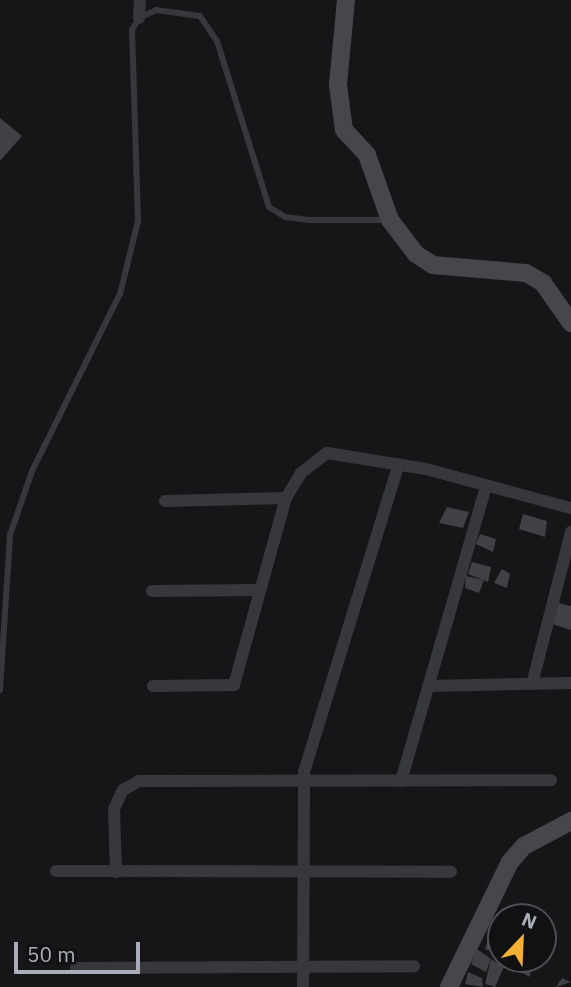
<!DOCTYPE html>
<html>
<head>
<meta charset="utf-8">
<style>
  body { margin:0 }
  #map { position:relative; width:571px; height:987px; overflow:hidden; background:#161618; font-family:"IBM Plex Sans",sans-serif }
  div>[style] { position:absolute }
  .building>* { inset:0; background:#404145 }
  .service>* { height:6px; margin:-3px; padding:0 3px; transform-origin:3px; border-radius:3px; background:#37383d }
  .minor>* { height:12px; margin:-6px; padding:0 6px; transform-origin:6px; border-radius:6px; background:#37383d }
  .secondary>* { height:18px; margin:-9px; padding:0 9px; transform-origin:9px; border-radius:9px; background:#45474d }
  span { translate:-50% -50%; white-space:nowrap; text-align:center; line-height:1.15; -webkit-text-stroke:5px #111113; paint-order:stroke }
  .north { position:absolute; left:487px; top:903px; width:70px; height:70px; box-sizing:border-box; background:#111113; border:2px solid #4d4f55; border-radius:50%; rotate:23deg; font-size:19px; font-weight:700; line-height:28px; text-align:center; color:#a8adb8 }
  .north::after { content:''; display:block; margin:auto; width:24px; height:32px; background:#f2b134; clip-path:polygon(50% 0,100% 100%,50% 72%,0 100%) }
  .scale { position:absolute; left:14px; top:942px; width:126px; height:32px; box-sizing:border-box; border:4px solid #a8adb8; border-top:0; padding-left:9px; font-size:21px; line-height:24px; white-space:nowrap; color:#a8adb8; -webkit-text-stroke:5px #111113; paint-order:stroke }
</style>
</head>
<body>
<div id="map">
  <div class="building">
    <i style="clip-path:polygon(0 118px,22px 136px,0 161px)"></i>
    <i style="clip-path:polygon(447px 507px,469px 512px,463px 528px,439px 523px)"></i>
    <i style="clip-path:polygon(523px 514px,547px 521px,545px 537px,519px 529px)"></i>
    <i style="clip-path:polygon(480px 534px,496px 539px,493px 552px,476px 544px)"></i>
    <i style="clip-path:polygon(472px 562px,491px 567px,488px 582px,468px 574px)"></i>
    <i style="clip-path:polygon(502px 569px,510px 574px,507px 588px,494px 583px)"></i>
    <i style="clip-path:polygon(466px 576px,484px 580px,479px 593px,465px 588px)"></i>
    <i style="clip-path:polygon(558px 603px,571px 606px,571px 630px,552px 624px)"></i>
    <i style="clip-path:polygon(489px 936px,500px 941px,493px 952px,485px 949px)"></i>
    <i style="clip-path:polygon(477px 949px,491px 959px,486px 972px,471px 964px)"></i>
    <i style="clip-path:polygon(491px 959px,504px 967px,495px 987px,485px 984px)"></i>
    <i style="clip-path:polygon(518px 963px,531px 969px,530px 977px,515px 969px)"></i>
    <i style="clip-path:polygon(468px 972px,482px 978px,483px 987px,465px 984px)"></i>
    <i style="clip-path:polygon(562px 978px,571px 982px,556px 987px)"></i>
  </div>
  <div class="service">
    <i style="left:0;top:690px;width:155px;rotate:-86.3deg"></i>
    <i style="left:10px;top:535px;width:68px;rotate:-71deg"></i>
    <i style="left:32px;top:471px;width:198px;rotate:-63.6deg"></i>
    <i style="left:120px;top:294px;width:75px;rotate:-76.1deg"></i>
    <i style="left:138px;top:221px;width:191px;rotate:-91.8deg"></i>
    <i style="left:132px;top:30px;width:14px;rotate:-60deg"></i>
    <i style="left:139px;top:18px;width:19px;rotate:-25deg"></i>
    <i style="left:156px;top:10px;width:44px;rotate:7.8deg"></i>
    <i style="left:200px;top:16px;width:30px;rotate:56deg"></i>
    <i style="left:217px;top:41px;width:174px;rotate:72.6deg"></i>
    <i style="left:269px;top:207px;width:19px;rotate:32deg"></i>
    <i style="left:285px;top:217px;width:24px;rotate:7deg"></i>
    <i style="left:309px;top:220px;width:80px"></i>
  </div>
  <div class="minor">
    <i style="left:139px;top:18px;width:18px;rotate:-87deg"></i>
    <i style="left:165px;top:501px;width:121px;rotate:-1.4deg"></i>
    <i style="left:152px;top:591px;width:108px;rotate:-0.5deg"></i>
    <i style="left:532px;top:684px;width:157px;rotate:-75.6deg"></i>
    <i style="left:153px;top:686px;width:81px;rotate:-0.7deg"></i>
    <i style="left:234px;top:685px;width:194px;rotate:-74.5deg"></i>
    <i style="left:286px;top:498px;width:29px;rotate:-59deg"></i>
    <i style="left:301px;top:473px;width:33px;rotate:-38deg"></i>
    <i style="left:327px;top:453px;width:100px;rotate:9.2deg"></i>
    <i style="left:426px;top:469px;width:150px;rotate:15.1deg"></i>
    <i style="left:428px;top:686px;width:143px;rotate:-1.2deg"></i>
    <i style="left:401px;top:781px;width:306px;rotate:-73.9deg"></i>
    <i style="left:56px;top:871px;width:395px;rotate:0.1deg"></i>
    <i style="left:116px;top:872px;width:63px;rotate:-91.8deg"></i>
    <i style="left:114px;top:809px;width:21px;rotate:-65deg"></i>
    <i style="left:123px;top:790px;width:18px;rotate:-29deg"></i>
    <i style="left:139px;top:781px;width:412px;rotate:-0.1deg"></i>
    <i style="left:76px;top:968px;width:338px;rotate:-0.3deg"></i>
    <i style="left:303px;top:987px;width:215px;rotate:-89.7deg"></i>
    <i style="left:304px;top:772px;width:322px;rotate:-72.9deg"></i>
  </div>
  <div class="secondary">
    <i style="left:346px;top:0;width:85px;rotate:95.4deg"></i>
    <i style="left:338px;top:85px;width:45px;rotate:82.4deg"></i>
    <i style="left:344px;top:130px;width:34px;rotate:47deg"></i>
    <i style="left:367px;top:155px;width:69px;rotate:70.5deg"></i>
    <i style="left:390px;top:220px;width:43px;rotate:52.6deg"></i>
    <i style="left:416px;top:254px;width:20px;rotate:33deg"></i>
    <i style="left:433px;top:265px;width:93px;rotate:4.9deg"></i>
    <i style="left:526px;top:273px;width:20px;rotate:30deg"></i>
    <i style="left:543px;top:283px;width:49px;rotate:55deg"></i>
    <i style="left:449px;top:987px;width:139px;rotate:-64deg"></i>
    <i style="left:510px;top:862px;width:21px;rotate:-49deg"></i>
    <i style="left:524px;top:846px;width:53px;rotate:-28deg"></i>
  </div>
  <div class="north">N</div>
  <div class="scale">50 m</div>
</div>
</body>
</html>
